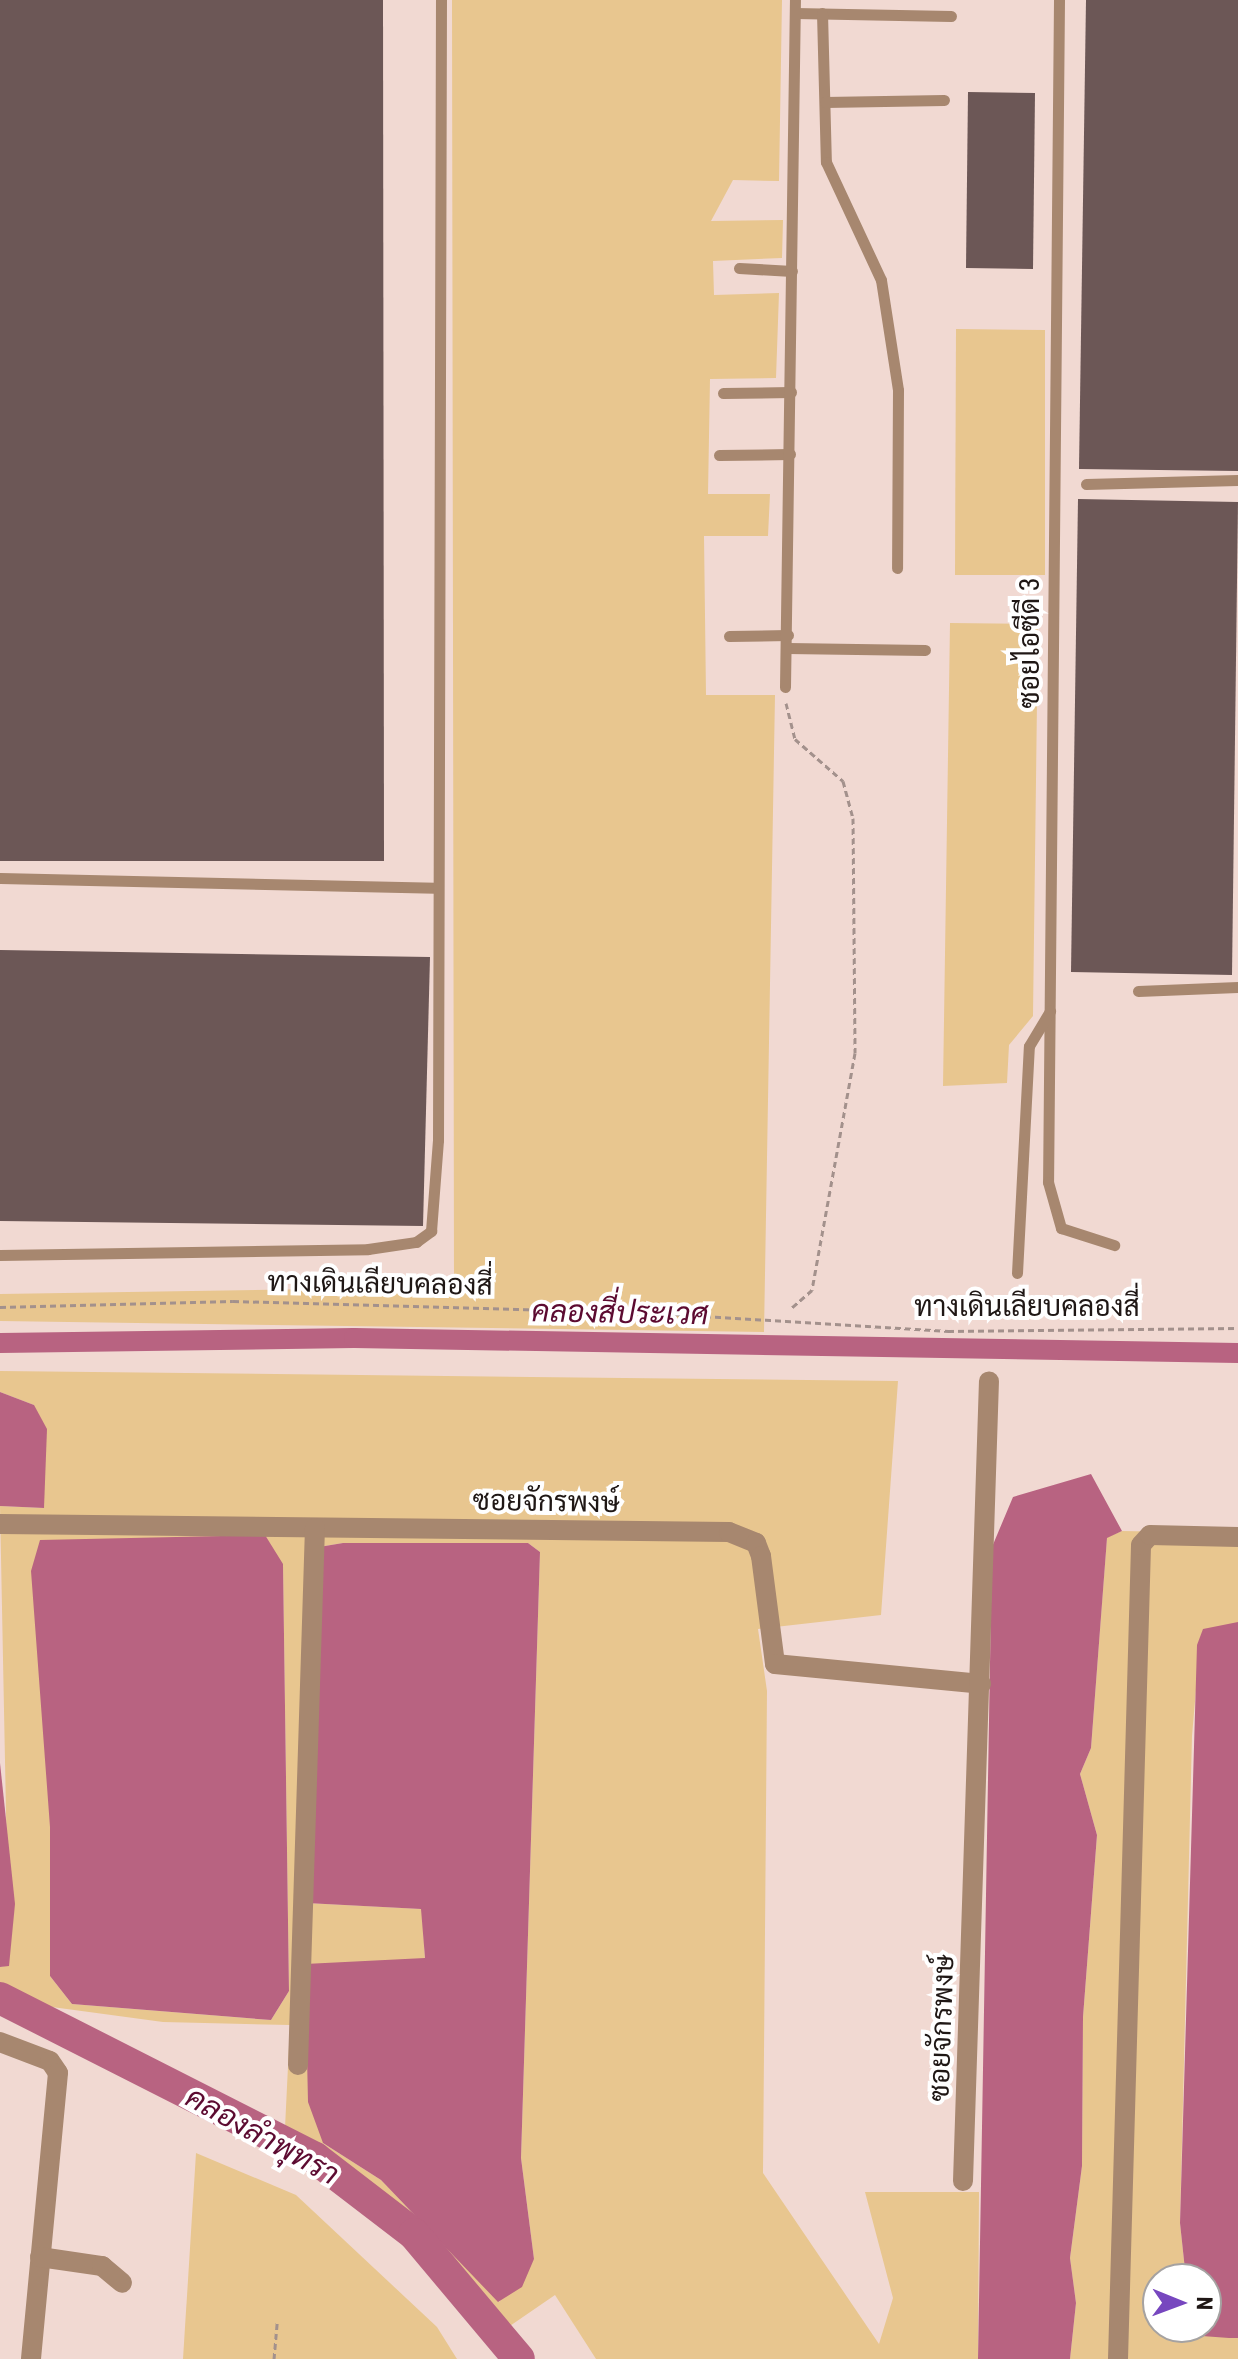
<!DOCTYPE html>
<html>
<head>
<meta charset="utf-8">
<style>
  body { margin:0 }
  #map { position:relative; width:1238px; height:2359px; overflow:hidden; background:#f1d9d2; font-family:"Roboto Condensed",Sarabun,sans-serif }
  div>[style] { position:absolute }
  .green>* { inset:0; background:#e8c68f }
  .water>* { inset:0; background:#b86381 }
  .canal>* { height:20px; margin:-10px; padding:0 10px; transform-origin:10px; border-radius:10px; background:#b86381 }
  .river>* { height:32px; margin:-16px; padding:0 16px; transform-origin:16px; border-radius:16px; background:#b86381 }
  .building>* { inset:0; background:#6c5756 }
  .path>* { height:3px; margin-top:-1.5px; transform-origin:0; background:repeating-linear-gradient(90deg,#a3918c 0 6px,transparent 0 10px) }
  .lane>* { height:11px; margin:-5.5px; padding:0 5.5px; transform-origin:5.5px; border-radius:5.5px; background:#a7876f }
  .street>* { height:20px; margin:-10px; padding:0 10px; transform-origin:10px; border-radius:10px; background:#a7876f }
  span { translate:-50% -50%; white-space:nowrap; text-align:center; line-height:1.15; -webkit-text-stroke:8px #fff; paint-order:stroke }
  .street-label { font-size:28px; color:#1f1715 }
  .water-label { font-size:30px; color:#5c0b31; font-style:italic }
  .north { position:absolute; left:1142px; top:2263px; width:80px; height:80px; box-sizing:border-box; background:#fff; border:2px solid #a5a2a1; border-radius:50%; rotate:91deg; font-size:22px; font-weight:700; line-height:32px; text-align:center; color:#1f1715 }
  .north::after { content:''; display:block; margin:auto; width:28px; height:36px; background:#7747bf; clip-path:polygon(50% 0,100% 100%,50% 72%,0 100%) }
</style>
</head>
<body>
<div id="map">
  <div class="green">
    <i style="clip-path:polygon(452px 0,782px 0,779px 181px,733px 180px,711px 221px,783px 220px,782px 258px,713px 261px,714px 295px,779px 293px,776px 378px,710px 379px,708px 494px,770px 494px,768px 536px,704px 536px,706px 695px,775px 695px,764px 1332px,0 1321px,0 1294px,454px 1287px)"></i>
    <i style="clip-path:polygon(956px 329px,1045px 330px,1045px 575px,955px 575px)"></i>
    <i style="clip-path:polygon(950px 623px,1038px 624px,1033px 1016px,1009px 1045px,1007px 1083px,943px 1086px)"></i>
    <i style="clip-path:polygon(evenodd,0 1371px,898px 1381px,881px 1615px,758px 1629px,767px 1691px,763px 2173px,879px 2344px,893px 2298px,865px 2192px,979px 2192px,978px 2359px,596px 2359px,555px 2295px,507px 2328px,361px 2179px,285px 2128px,290px 2025px,163px 2022px,52px 2007px,0 1990px,0 1967px,9px 1965px,0 1506px,44px 1508px,34px 1405px,0 1392px,0 1371px,343px 1543px,528px 1543px,540px 1552px,521px 2158px,534px 2259px,499px 2302px,381px 2180px,323px 2143px,425px 1959px,422px 1909px,306px 1903px,313px 1548px,343px 1543px,0 1371px,283px 1564px,289px 1991px,271px 2020px,72px 2004px,50px 1976px,50px 1827px,283px 1564px)"></i>
    <i style="clip-path:polygon(1122px 1531px,1238px 1533px,1238px 1622px,1197px 1678px,1192px 1736px,1180px 2223px,1186px 2279px,1158px 2279px,1158px 2327px,1238px 2338px,1238px 2359px,1070px 2359px,1076px 2303px,1070px 2258px,1082px 2166px,1083px 2017px,1097px 1835px,1080px 1774px,1091px 1748px,1107px 1537px)"></i>
    <i style="clip-path:polygon(196px 2153px,296px 2195px,437px 2327px,457px 2359px,183px 2359px)"></i>
  </div>
  <div class="water">
    <i style="clip-path:polygon(0 1392px,34px 1405px,47px 1429px,44px 1508px,0 1506px)"></i>
    <i style="clip-path:polygon(1091px 1474px,1122px 1531px,1107px 1538px,1091px 1748px,1080px 1774px,1097px 1835px,1083px 2017px,1082px 2166px,1070px 2258px,1076px 2303px,1070px 2359px,978px 2359px,992px 1547px,1013px 1497px)"></i>
    <i style="clip-path:polygon(265px 1535px,283px 1564px,289px 1991px,271px 2020px,72px 2004px,50px 1976px,50px 1827px,31px 1571px,40px 1540px)"></i>
    <i style="clip-path:polygon(343px 1543px,528px 1543px,540px 1552px,521px 2158px,534px 2259px,522px 2287px,498px 2302px,381px 2180px,323px 2143px,308px 2102px,305px 1964px,425px 1958px,421px 1909px,306px 1903px,313px 1548px)"></i>
    <i style="clip-path:polygon(1238px 1622px,1238px 2338px,1229px 2338px,1202px 2336px,1194px 2327px,1206px 2327px,1206px 2279px,1186px 2279px,1180px 2223px,1197px 1645px,1203px 1629px)"></i>
    <i style="clip-path:polygon(0 1763px,15px 1904px,9px 1966px,0 1967px)"></i>
  </div>
  <div class="canal">
    <i style="left:0;top:1343px;width:354px;rotate:-0.8deg"></i>
    <i style="left:354px;top:1338px;width:884px;rotate:0.97deg"></i>
  </div>
  <div class="river">
    <i style="left:0;top:1998px;width:353px;rotate:26.9deg"></i>
    <i style="left:315px;top:2158px;width:125px;rotate:37.5deg"></i>
    <i style="left:414px;top:2234px;width:163px;rotate:50deg"></i>
  </div>
  <div class="building">
    <i style="clip-path:polygon(0 0,383px 0,384px 861px,0 861px)"></i>
    <i style="clip-path:polygon(1086px 0,1238px 0,1238px 471px,1079px 469px)"></i>
    <i style="clip-path:polygon(968px 92px,1035px 93px,1033px 269px,966px 268px)"></i>
    <i style="clip-path:polygon(1078px 499px,1238px 502px,1232px 975px,1071px 972px)"></i>
    <i style="clip-path:polygon(0 950px,430px 957px,423px 1226px,0 1221px)"></i>
  </div>
  <div class="path">
    <i style="left:786px;top:703px;width:37px;rotate:76deg"></i>
    <i style="left:795px;top:739px;width:64px;rotate:41.2deg"></i>
    <i style="left:843px;top:781px;width:38px;rotate:75deg"></i>
    <i style="left:853px;top:818px;width:235px;rotate:89.5deg"></i>
    <i style="left:855px;top:1053px;width:241px;rotate:100.3deg"></i>
    <i style="left:812px;top:1290px;width:29px;rotate:139deg"></i>
    <i style="left:0;top:1307px;width:233px;rotate:-1.5deg"></i>
    <i style="left:233px;top:1301px;width:422px;rotate:1.6deg"></i>
    <i style="left:655px;top:1313px;width:294px;rotate:3.5deg"></i>
    <i style="left:948px;top:1331px;width:290px;rotate:-0.6deg"></i>
    <i style="left:274px;top:2359px;width:37px;rotate:-85deg"></i>
  </div>
  <div class="lane">
    <i style="left:1059px;top:0;width:1182px;rotate:90.53deg"></i>
    <i style="left:1048px;top:1182px;width:48px;rotate:74.2deg"></i>
    <i style="left:1061px;top:1228px;width:56px;rotate:17.8deg"></i>
    <i style="left:795px;top:13px;width:156px;rotate:1.1deg"></i>
    <i style="left:822px;top:13px;width:149px;rotate:88.5deg"></i>
    <i style="left:826px;top:162px;width:130px;rotate:65deg"></i>
    <i style="left:881px;top:280px;width:111px;rotate:81.2deg"></i>
    <i style="left:898px;top:390px;width:178px;rotate:90.3deg"></i>
    <i style="left:825px;top:102px;width:119px;rotate:-1deg"></i>
    <i style="left:739px;top:268px;width:53px;rotate:3.2deg"></i>
    <i style="left:723px;top:393px;width:68px;rotate:-0.8deg"></i>
    <i style="left:719px;top:455px;width:71px;rotate:-0.8deg"></i>
    <i style="left:1086px;top:484px;width:152px;rotate:-1.5deg"></i>
    <i style="left:729px;top:636px;width:59px;rotate:-1deg"></i>
    <i style="left:788px;top:648px;width:137px;rotate:0.8deg"></i>
    <i style="left:785px;top:687px;width:687px;rotate:-89.17deg"></i>
    <i style="left:0;top:878px;width:435px;rotate:1.3deg"></i>
    <i style="left:1138px;top:991px;width:100px;rotate:-2.3deg"></i>
    <i style="left:0;top:1255px;width:368px;rotate:-0.9deg"></i>
    <i style="left:368px;top:1249px;width:49px;rotate:-8.3deg"></i>
    <i style="left:416px;top:1242px;width:19px;rotate:-36deg"></i>
    <i style="left:431px;top:1231px;width:91px;rotate:-85.6deg"></i>
    <i style="left:438px;top:1140px;width:1140px;rotate:-89.85deg"></i>
    <i style="left:1017px;top:1273px;width:227px;rotate:-87deg"></i>
    <i style="left:1029px;top:1046px;width:41px;rotate:-59deg"></i>
  </div>
  <div class="street">
    <i style="left:0;top:1524px;width:729px;rotate:0.63deg"></i>
    <i style="left:729px;top:1532px;width:29px;rotate:22deg"></i>
    <i style="left:756px;top:1543px;width:14px;rotate:69deg"></i>
    <i style="left:761px;top:1556px;width:109px;rotate:82.6deg"></i>
    <i style="left:775px;top:1664px;width:207px;rotate:5.5deg"></i>
    <i style="left:0;top:2042px;width:53px;rotate:20.8deg"></i>
    <i style="left:50px;top:2061px;width:14px;rotate:56deg"></i>
    <i style="left:58px;top:2073px;width:287px;rotate:95.4deg"></i>
    <i style="left:298px;top:2065px;width:537px;rotate:-88.19deg"></i>
    <i style="left:963px;top:2181px;width:800px;rotate:-88.14deg"></i>
    <i style="left:40px;top:2257px;width:63px;rotate:8.3deg"></i>
    <i style="left:102px;top:2266px;width:26px;rotate:40deg"></i>
    <i style="left:1118px;top:2359px;width:814px;rotate:-88.38deg"></i>
    <i style="left:1141px;top:1545px;width:13px;rotate:-48deg"></i>
    <i style="left:1150px;top:1535px;width:88px;rotate:1.3deg"></i>
  </div>
  <div class="street-label">
    <span style="left:1030px;top:643px;rotate:-90deg">ซอยไอซีดี 3</span>
    <span style="left:380px;top:1284px;rotate:1deg">ทางเดินเลียบคลองสี่</span>
    <span style="left:1027px;top:1307px">ทางเดินเลียบคลองสี่</span>
    <span style="left:546px;top:1502px;rotate:1deg">ซอยจักรพงษ์</span>
    <span style="left:942px;top:2028px;rotate:-88deg">ซอยจักรพงษ์</span>
  </div>
  <div class="water-label">
    <span style="left:620px;top:1313px;rotate:1deg">คลองสี่ประเวศ</span>
    <span style="left:262px;top:2136px;rotate:29deg">คลองลำพุทรา</span>
  </div>
  <div class="north">N</div>
</div>
</body>
</html>
